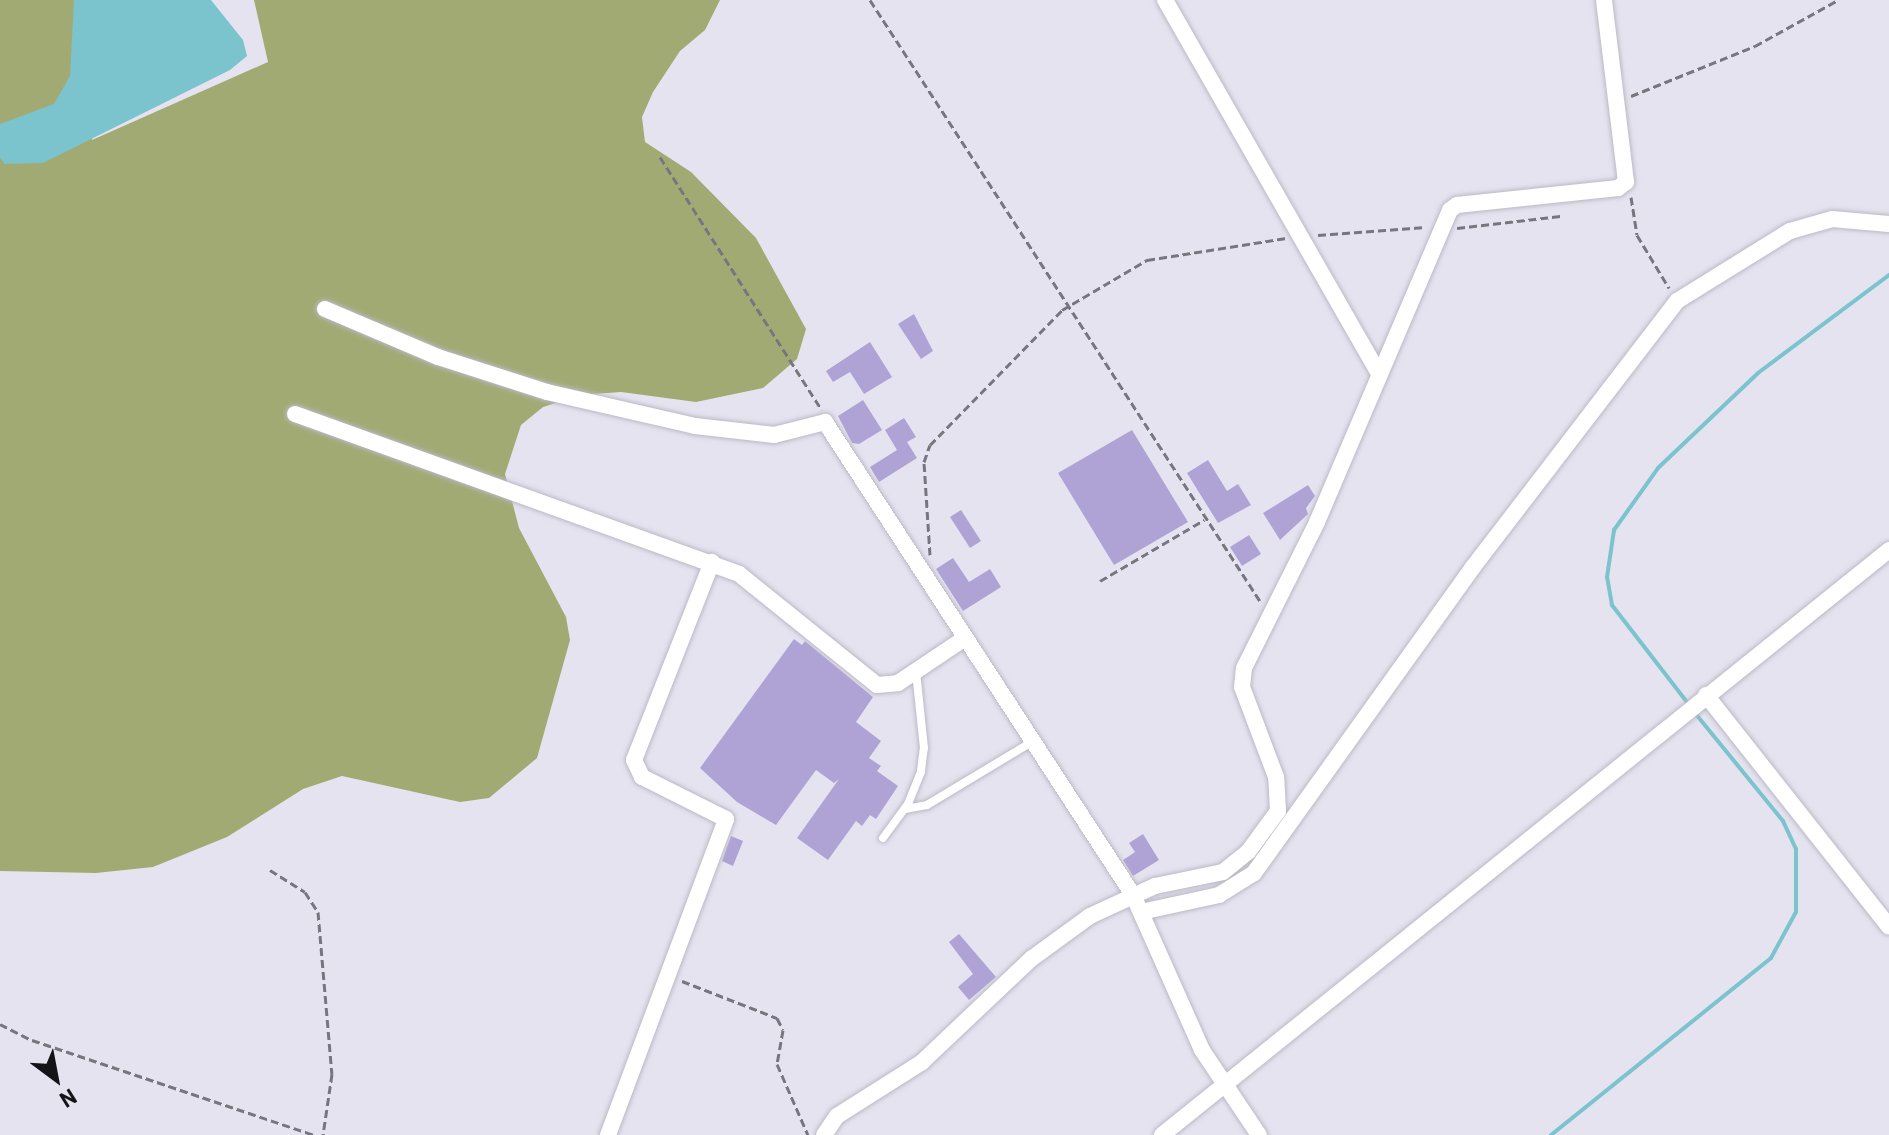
<!DOCTYPE html>
<html>
<head>
<meta charset="utf-8">
<style>
  body { margin:0 }
  #map { position:relative; width:1889px; height:1135px; overflow:hidden; background:#e6e3f0; font-family:Barlow,sans-serif }
  div>[style] { position:absolute }
  .forest>* { inset:0; background:#a2aa74 }
  .water>* { inset:0; background:#7bc3cd }
  .stream>* { height:4px; margin:-2px; padding:0 2px; transform-origin:2px; border-radius:2px; background:#7bc3cd }
  .building>* { inset:0; background:#afa3d6 }
  .path>* { height:3px; margin-top:-1.5px; transform-origin:0; background:repeating-linear-gradient(90deg,#77757d 0 8px,transparent 0 12px) }
  .roads { filter:drop-shadow(0 0 2px #bbb9c5) drop-shadow(0 0 2px #bbb9c5) }
  .lane>* { height:8px; margin:-4px; padding:0 4px; transform-origin:4px; border-radius:4px; background:#fff }
  .street>* { height:16px; margin:-8px; padding:0 8px; transform-origin:8px; border-radius:8px; background:#fff }
  span { translate:-50% -50%; white-space:nowrap; text-align:center; line-height:1.15; -webkit-text-stroke:8px #e6e3f0; paint-order:stroke }
  .north { position:absolute; left:16px; top:1039px; width:80px; height:80px; -webkit-text-stroke:6px #e6e3f0; paint-order:stroke; rotate:148deg; font-size:22px; font-weight:700; line-height:32px; text-align:center; color:#141317 }
  .north::after { content:''; display:block; margin:auto; width:28px; height:36px; background:#141317; clip-path:polygon(50% 0,100% 100%,50% 72%,0 100%) }
</style>
</head>
<body>
<div id="map">
  <div class="forest">
    <i style="clip-path:polygon(0 0,121px 0,92px 140px,268px 62px,254px 0,720px 0,705px 30px,680px 51px,653px 92px,642px 117px,645px 142px,691px 172px,756px 238px,806px 329px,797px 359px,763px 388px,696px 402px,621px 392px,580px 395px,543px 407px,521px 425px,505px 474px,519px 528px,566px 617px,570px 640px,537px 758px,489px 798px,460px 802px,342px 776px,303px 789px,227px 837px,153px 867px,96px 873px,0 871px)"></i>
  </div>
  <div class="water">
    <i style="clip-path:polygon(74px 0,211px 0,243px 40px,247px 56px,230px 70px,43px 163px,5px 164px,0 158px,0 124px,54px 104px,70px 76px)"></i>
  </div>
  <div class="stream">
    <i style="left:1690px;top:706px;width:128px;rotate:-127.7deg"></i>
    <i style="left:1612px;top:605px;width:28px;rotate:-100deg"></i>
    <i style="left:1607px;top:577px;width:48px;rotate:-81.5deg"></i>
    <i style="left:1614px;top:530px;width:76px;rotate:-54.6deg"></i>
    <i style="left:1658px;top:468px;width:138px;rotate:-43.5deg"></i>
    <i style="left:1758px;top:373px;width:164px;rotate:-36.8deg"></i>
    <i style="left:1551px;top:1135px;width:282px;rotate:-38.8deg"></i>
    <i style="left:1771px;top:958px;width:52px;rotate:-61.5deg"></i>
    <i style="left:1796px;top:912px;width:63px;rotate:-90deg"></i>
    <i style="left:1796px;top:849px;width:31px;rotate:-115deg"></i>
    <i style="left:1783px;top:821px;width:139px;rotate:-129.2deg"></i>
  </div>
  <div class="building">
    <i style="clip-path:polygon(914px 314px,933px 351px,921px 359px,898px 324px)"></i>
    <i style="clip-path:polygon(870px 342px,892px 377px,864px 394px,850px 372px,833px 382px,826px 371px)"></i>
    <i style="clip-path:polygon(863px 400px,882px 430px,859px 444px,852px 443px,838px 416px)"></i>
    <i style="clip-path:polygon(904px 418px,916px 437px,907px 442px,917px 458px,879px 482px,870px 467px,897px 450px,885px 430px)"></i>
    <i style="clip-path:polygon(1132px 430px,1188px 522px,1114px 565px,1058px 473px)"></i>
    <i style="clip-path:polygon(1208px 460px,1227px 491px,1238px 484px,1251px 505px,1218px 523px,1187px 473px)"></i>
    <i style="clip-path:polygon(1308px 485px,1315px 496px,1306px 508px,1308px 514px,1280px 540px,1263px 513px)"></i>
    <i style="clip-path:polygon(961px 510px,981px 541px,970px 548px,950px 517px)"></i>
    <i style="clip-path:polygon(1249px 535px,1261px 554px,1242px 566px,1230px 547px)"></i>
    <i style="clip-path:polygon(953px 558px,969px 582px,990px 569px,1001px 587px,963px 611px,936px 569px)"></i>
    <i style="clip-path:polygon(794px 639px,802px 645px,805px 641px,873px 697px,856px 722px,881px 741px,869px 758px,881px 766px,877px 771px,898px 786px,876px 819px,870px 815px,862px 826px,856px 821px,828px 860px,797px 838px,839px 779px,834px 783px,816px 770px,776px 825px,737px 802px,700px 768px)"></i>
    <i style="clip-path:polygon(1143px 834px,1159px 860px,1133px 876px,1123px 860px,1135px 852px,1129px 843px)"></i>
    <i style="clip-path:polygon(731px 836px,743px 841px,733px 866px,722px 861px)"></i>
    <i style="clip-path:polygon(959px 934px,996px 977px,969px 1000px,958px 987px,973px 974px,949px 942px)"></i>
  </div>
  <div class="path">
    <i style="left:870px;top:0;width:716px;rotate:57.02deg"></i>
    <i style="left:1631px;top:96px;width:134px;rotate:-22deg"></i>
    <i style="left:1755px;top:46px;width:95px;rotate:-29deg"></i>
    <i style="left:660px;top:157px;width:300px;rotate:57.4deg"></i>
    <i style="left:1631px;top:197px;width:38px;rotate:81deg"></i>
    <i style="left:1637px;top:235px;width:62px;rotate:58.9deg"></i>
    <i style="left:1457px;top:228px;width:104px;rotate:-6.6deg"></i>
    <i style="left:1318px;top:235px;width:108px;rotate:-4.2deg"></i>
    <i style="left:930px;top:555px;width:93px;rotate:-93.7deg"></i>
    <i style="left:924px;top:462px;width:18px;rotate:-71deg"></i>
    <i style="left:930px;top:445px;width:189px;rotate:-45.6deg"></i>
    <i style="left:1062px;top:310px;width:99px;rotate:-30.5deg"></i>
    <i style="left:1147px;top:260px;width:141px;rotate:-9deg"></i>
    <i style="left:1100px;top:581px;width:121px;rotate:-30.4deg"></i>
    <i style="left:270px;top:870px;width:41px;rotate:32.2deg"></i>
    <i style="left:305px;top:892px;width:24px;rotate:57deg"></i>
    <i style="left:318px;top:912px;width:163px;rotate:85.1deg"></i>
    <i style="left:332px;top:1074px;width:62px;rotate:98.4deg"></i>
    <i style="left:682px;top:981px;width:102px;rotate:21.3deg"></i>
    <i style="left:777px;top:1018px;width:13px;rotate:63deg"></i>
    <i style="left:783px;top:1030px;width:35px;rotate:100deg"></i>
    <i style="left:777px;top:1064px;width:77px;rotate:66.4deg"></i>
    <i style="left:0;top:1024px;width:36px;rotate:27deg"></i>
    <i style="left:32px;top:1040px;width:299px;rotate:18.6deg"></i>
  </div>
  <div class="roads">
    <div class="lane">
      <i style="left:905px;top:809px;width:22px;rotate:-10deg"></i>
      <i style="left:927px;top:805px;width:122px;rotate:-31deg"></i>
      <i style="left:883px;top:838px;width:42px;rotate:-53.7deg"></i>
      <i style="left:908px;top:804px;width:35px;rotate:-68deg"></i>
      <i style="left:921px;top:771px;width:23px;rotate:-83deg"></i>
      <i style="left:924px;top:748px;width:76px;rotate:-96deg"></i>
    </div>
    <div class="street">
      <i style="left:1165px;top:0;width:431px;rotate:60.2deg"></i>
      <i style="left:325px;top:309px;width:123px;rotate:23deg"></i>
      <i style="left:438px;top:357px;width:114px;rotate:17.8deg"></i>
      <i style="left:547px;top:392px;width:152px;rotate:12.9deg"></i>
      <i style="left:695px;top:426px;width:80px;rotate:6.5deg"></i>
      <i style="left:774px;top:435px;width:53px;rotate:-14.3deg"></i>
      <i style="left:825px;top:422px;width:564px;rotate:56.93deg"></i>
      <i style="left:1133px;top:895px;width:170px;rotate:66deg"></i>
      <i style="left:1202px;top:1050px;width:102px;rotate:56.2deg"></i>
      <i style="left:295px;top:414px;width:472px;rotate:19.8deg"></i>
      <i style="left:739px;top:574px;width:177px;rotate:38.8deg"></i>
      <i style="left:877px;top:685px;width:21px;rotate:-5deg"></i>
      <i style="left:898px;top:683px;width:81px;rotate:-33.9deg"></i>
      <i style="left:1706px;top:695px;width:295px;rotate:51.7deg"></i>
      <i style="left:1141px;top:912px;width:80px;rotate:-12.3deg"></i>
      <i style="left:1219px;top:895px;width:41px;rotate:-32.2deg"></i>
      <i style="left:1254px;top:873px;width:376px;rotate:-54.4deg"></i>
      <i style="left:1473px;top:567px;width:335px;rotate:-52.5deg"></i>
      <i style="left:1677px;top:301px;width:133px;rotate:-31.8deg"></i>
      <i style="left:1790px;top:231px;width:44px;rotate:-15.9deg"></i>
      <i style="left:1832px;top:219px;width:57px;rotate:5deg"></i>
      <i style="left:608px;top:1135px;width:337px;rotate:-69.5deg"></i>
      <i style="left:726px;top:819px;width:94px;rotate:-153.4deg"></i>
      <i style="left:642px;top:777px;width:19px;rotate:-115deg"></i>
      <i style="left:634px;top:760px;width:213px;rotate:-68.5deg"></i>
      <i style="left:824px;top:1135px;width:23px;rotate:-56deg"></i>
      <i style="left:837px;top:1116px;width:101px;rotate:-32.4deg"></i>
      <i style="left:922px;top:1062px;width:150px;rotate:-43.4deg"></i>
      <i style="left:1031px;top:959px;width:73px;rotate:-36.1deg"></i>
      <i style="left:1090px;top:916px;width:72px;rotate:-24.8deg"></i>
      <i style="left:1155px;top:886px;width:69px;rotate:-11.6deg"></i>
      <i style="left:1223px;top:872px;width:32px;rotate:-39deg"></i>
      <i style="left:1248px;top:852px;width:51px;rotate:-53.8deg"></i>
      <i style="left:1278px;top:811px;width:34px;rotate:-93deg"></i>
      <i style="left:1276px;top:777px;width:96px;rotate:-110.7deg"></i>
      <i style="left:1242px;top:687px;width:19px;rotate:-84deg"></i>
      <i style="left:1244px;top:668px;width:163px;rotate:-63.4deg"></i>
      <i style="left:1317px;top:522px;width:339px;rotate:-66.9deg"></i>
      <i style="left:1450px;top:210px;width:9px;rotate:-36deg"></i>
      <i style="left:1457px;top:205px;width:162px;rotate:-6deg"></i>
      <i style="left:1618px;top:188px;width:10px;rotate:-37deg"></i>
      <i style="left:1626px;top:182px;width:183px;rotate:-96.9deg"></i>
      <i style="left:1162px;top:1135px;width:933px;rotate:-38.82deg"></i>
    </div>
  </div>
  <div class="north">N</div>
</div>
</body>
</html>
